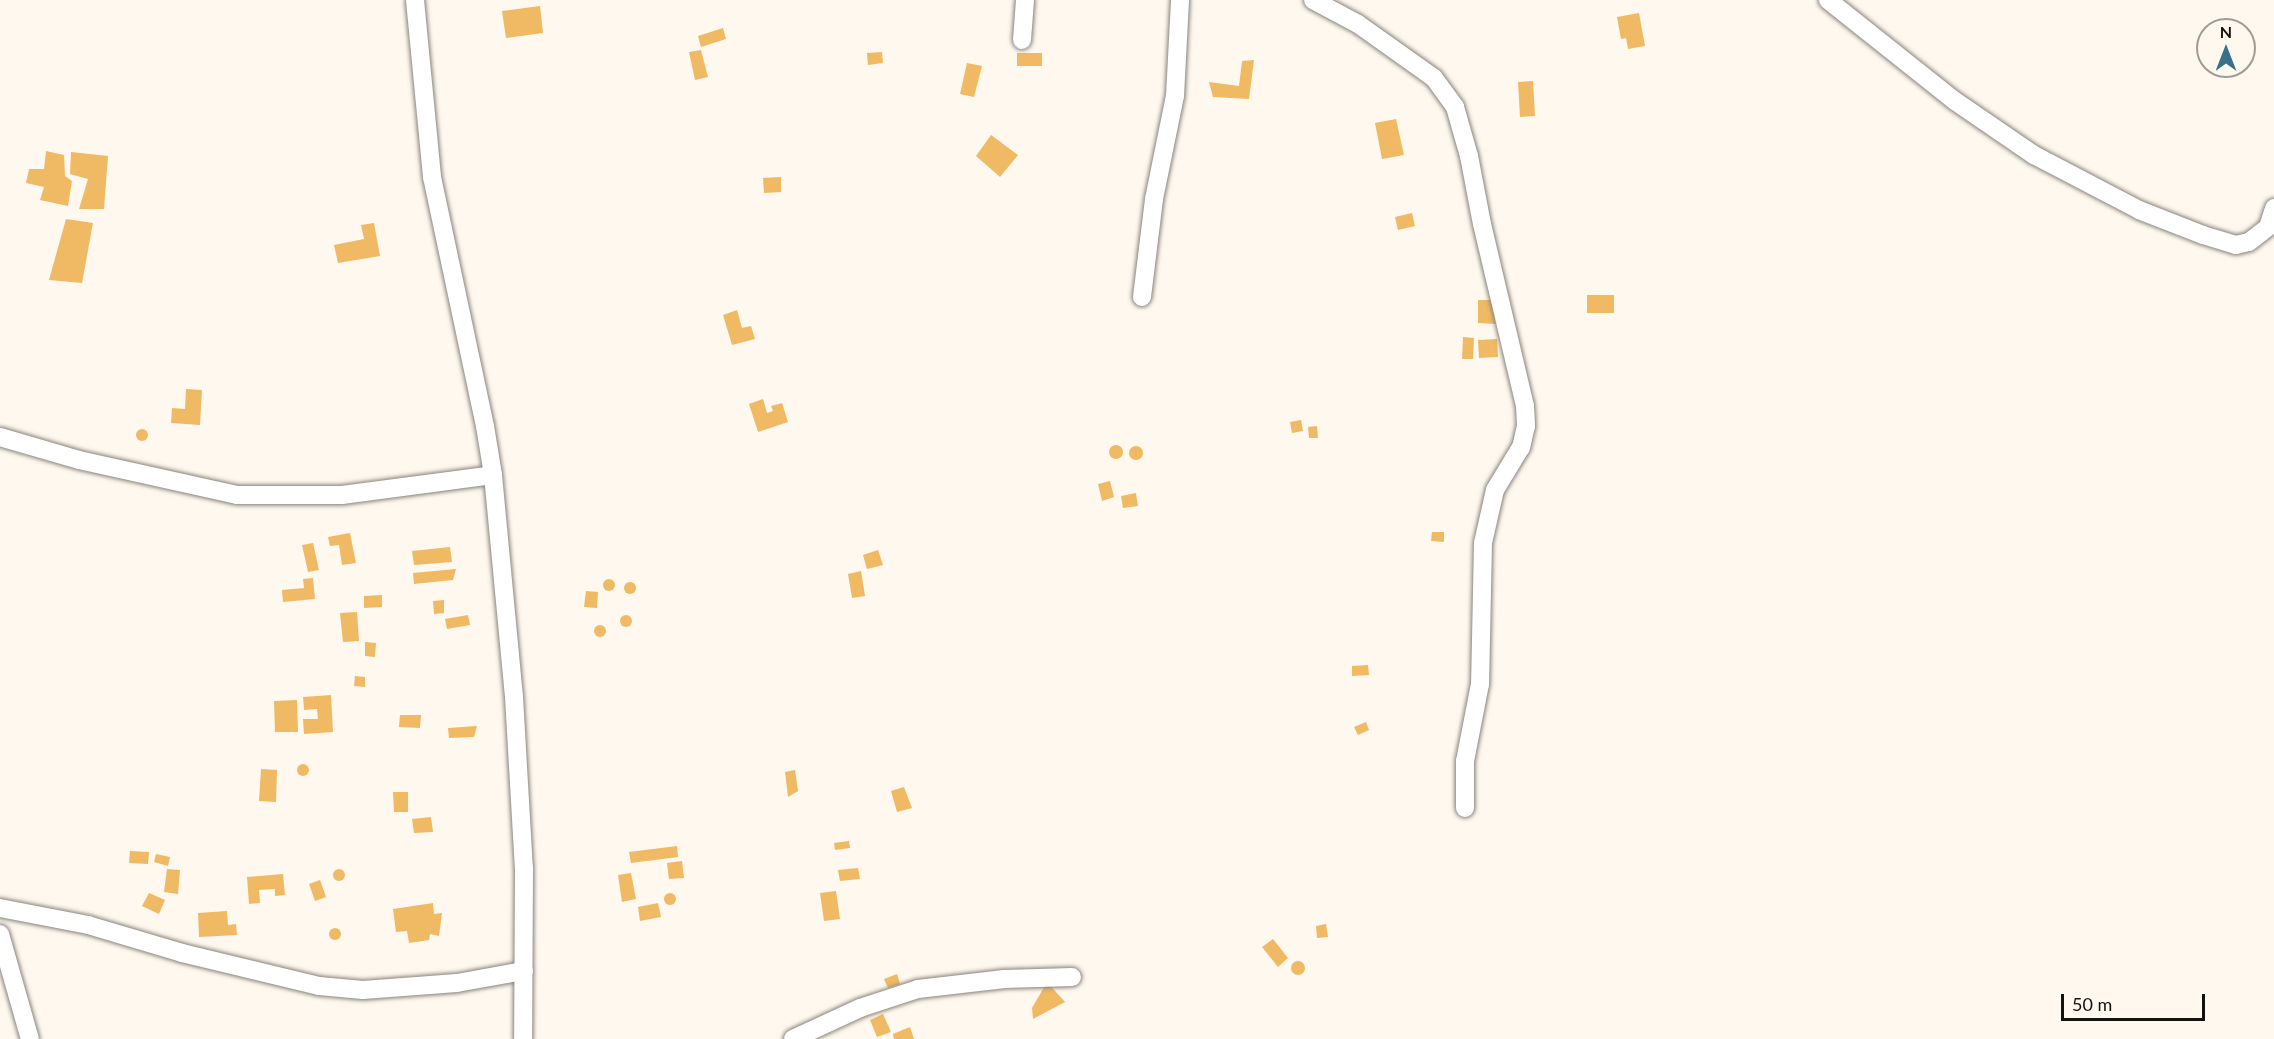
<!DOCTYPE html>
<html>
<head>
<meta charset="utf-8">
<style>
  body { margin:0 }
  #map { position:relative; width:2274px; height:1039px; overflow:hidden; background:#fef8ef; font-family:Lato,sans-serif }
  div>[style] { position:absolute }
  .building>* { inset:0; background:#f0b963 }
  .round { border-radius:50% }
  .roads { filter:drop-shadow(0 0 2px #89847c) drop-shadow(0 0 2px #89847c) }
  .street>* { height:18px; margin:-9px; padding:0 9px; transform-origin:9px; border-radius:9px; background:#fff }
  span { translate:-50% -50%; white-space:nowrap; text-align:center; line-height:1.15; -webkit-text-stroke:4.5px #fef8ef; paint-order:stroke }
  .north { position:absolute; left:2196px; top:18px; width:60px; height:60px; box-sizing:border-box; background:#fef8ef; border:2px solid #a09c95; border-radius:50%; rotate:0deg; font-size:16px; font-weight:700; line-height:24px; text-align:center; color:#14120f }
  .north::after { content:''; display:block; margin:auto; width:21px; height:27px; background:#39718b; clip-path:polygon(50% 0,100% 100%,50% 72%,0 100%) }
  .scale { position:absolute; left:2061px; top:994px; width:144px; height:27px; box-sizing:border-box; border:3px solid #14120f; border-top:0; padding-left:8px; font-size:18px; line-height:21px; white-space:nowrap; color:#14120f; -webkit-text-stroke:4px #fef8ef; paint-order:stroke }
</style>
</head>
<body>
<div id="map">
  <div class="building">
    <i style="clip-path:polygon(540px 6px,543px 33px,506px 38px,502px 11px)"></i>
    <i style="clip-path:polygon(1639px 13px,1645px 46px,1628px 49px,1626px 38px,1621px 39px,1617px 17px)"></i>
    <i style="clip-path:polygon(723px 28px,726px 39px,701px 47px,698px 36px)"></i>
    <i style="clip-path:polygon(701px 50px,708px 77px,695px 80px,689px 52px)"></i>
    <i style="clip-path:polygon(882px 52px,883px 63px,868px 65px,867px 53px)"></i>
    <i style="clip-path:polygon(1017px 53px,1042px 53px,1042px 66px,1017px 66px)"></i>
    <i style="clip-path:polygon(1254px 60px,1249px 99px,1213px 97px,1209px 82px,1239px 86px,1242px 61px)"></i>
    <i style="clip-path:polygon(967px 63px,982px 66px,974px 97px,960px 94px)"></i>
    <i style="clip-path:polygon(1533px 81px,1535px 116px,1520px 117px,1518px 82px)"></i>
    <i style="clip-path:polygon(1396px 119px,1404px 155px,1382px 159px,1375px 123px)"></i>
    <i style="clip-path:polygon(991px 135px,1018px 155px,1000px 177px,976px 156px)"></i>
    <i style="clip-path:polygon(46px 151px,64px 155px,65px 176px,72px 181px,68px 206px,40px 200px,44px 187px,26px 183px,29px 169px,44px 169px)"></i>
    <i style="clip-path:polygon(71px 152px,108px 156px,104px 209px,79px 209px,88px 179px,70px 174px)"></i>
    <i style="clip-path:polygon(781px 177px,781px 192px,764px 193px,763px 178px)"></i>
    <i style="clip-path:polygon(1412px 213px,1415px 226px,1398px 230px,1395px 217px)"></i>
    <i style="clip-path:polygon(66px 219px,93px 223px,82px 283px,49px 280px)"></i>
    <i style="clip-path:polygon(374px 223px,380px 256px,338px 263px,334px 245px,364px 239px,361px 225px)"></i>
    <i style="clip-path:polygon(1587px 295px,1614px 295px,1614px 313px,1587px 313px)"></i>
    <i style="clip-path:polygon(1478px 300px,1496px 300px,1495px 324px,1478px 323px)"></i>
    <i style="clip-path:polygon(737px 310px,742px 328px,751px 326px,755px 339px,732px 345px,723px 315px)"></i>
    <i style="clip-path:polygon(1463px 337px,1474px 338px,1473px 359px,1462px 359px)"></i>
    <i style="clip-path:polygon(1497px 339px,1498px 357px,1479px 358px,1478px 340px)"></i>
    <i style="clip-path:polygon(186px 389px,202px 390px,200px 425px,171px 423px,172px 408px,185px 409px)"></i>
    <i style="clip-path:polygon(763px 399px,767px 413px,773px 411px,771px 406px,782px 403px,788px 422px,758px 432px,749px 404px)"></i>
    <i style="clip-path:polygon(1301px 420px,1303px 431px,1292px 433px,1290px 422px)"></i>
    <i style="clip-path:polygon(1317px 426px,1318px 438px,1309px 438px,1308px 427px)"></i>
    <i class="round" style="left:136px;top:429px;width:12px;height:12px"></i>
    <i class="round" style="left:1109px;top:445px;width:14px;height:14px"></i>
    <i class="round" style="left:1129px;top:446px;width:14px;height:14px"></i>
    <i style="clip-path:polygon(1110px 481px,1114px 497px,1102px 501px,1098px 484px)"></i>
    <i style="clip-path:polygon(1136px 493px,1138px 506px,1123px 508px,1121px 496px)"></i>
    <i style="clip-path:polygon(1432px 532px,1444px 532px,1444px 542px,1431px 541px)"></i>
    <i style="clip-path:polygon(350px 533px,356px 563px,342px 565px,339px 545px,330px 546px,328px 537px)"></i>
    <i style="clip-path:polygon(313px 543px,319px 570px,308px 572px,302px 545px)"></i>
    <i style="clip-path:polygon(450px 547px,452px 562px,414px 565px,412px 551px)"></i>
    <i style="clip-path:polygon(878px 550px,883px 565px,867px 569px,863px 555px)"></i>
    <i style="clip-path:polygon(456px 569px,453px 580px,414px 584px,413px 573px)"></i>
    <i style="clip-path:polygon(861px 571px,865px 596px,852px 598px,848px 574px)"></i>
    <i style="clip-path:polygon(313px 578px,315px 599px,283px 602px,282px 590px,304px 588px,303px 579px)"></i>
    <i class="round" style="left:603px;top:579px;width:12px;height:12px"></i>
    <i class="round" style="left:624px;top:582px;width:12px;height:12px"></i>
    <i style="clip-path:polygon(586px 591px,598px 592px,597px 608px,584px 607px)"></i>
    <i style="clip-path:polygon(382px 595px,382px 607px,364px 608px,364px 596px)"></i>
    <i style="clip-path:polygon(444px 600px,444px 613px,434px 614px,433px 601px)"></i>
    <i style="clip-path:polygon(357px 612px,359px 641px,343px 642px,340px 613px)"></i>
    <i class="round" style="left:620px;top:615px;width:12px;height:12px"></i>
    <i style="clip-path:polygon(468px 615px,470px 625px,447px 629px,445px 619px)"></i>
    <i class="round" style="left:594px;top:625px;width:12px;height:12px"></i>
    <i style="clip-path:polygon(365px 642px,376px 643px,375px 657px,365px 656px)"></i>
    <i style="clip-path:polygon(1368px 665px,1369px 675px,1352px 676px,1352px 666px)"></i>
    <i style="clip-path:polygon(355px 676px,365px 677px,365px 687px,354px 686px)"></i>
    <i style="clip-path:polygon(331px 695px,333px 732px,304px 734px,303px 719px,318px 719px,317px 709px,304px 710px,303px 697px)"></i>
    <i style="clip-path:polygon(297px 700px,298px 732px,275px 732px,274px 701px)"></i>
    <i style="clip-path:polygon(400px 715px,421px 715px,420px 728px,399px 727px)"></i>
    <i style="clip-path:polygon(1366px 722px,1369px 730px,1358px 735px,1354px 727px)"></i>
    <i style="clip-path:polygon(477px 726px,474px 737px,449px 738px,448px 728px)"></i>
    <i class="round" style="left:297px;top:764px;width:12px;height:12px"></i>
    <i style="clip-path:polygon(261px 769px,277px 770px,276px 802px,259px 801px)"></i>
    <i style="clip-path:polygon(795px 770px,798px 791px,788px 797px,785px 772px)"></i>
    <i style="clip-path:polygon(904px 787px,912px 808px,897px 812px,891px 791px)"></i>
    <i style="clip-path:polygon(393px 792px,408px 792px,408px 812px,394px 812px)"></i>
    <i style="clip-path:polygon(431px 817px,433px 832px,414px 833px,412px 819px)"></i>
    <i style="clip-path:polygon(849px 841px,850px 848px,835px 850px,834px 843px)"></i>
    <i style="clip-path:polygon(677px 846px,678px 857px,631px 863px,629px 852px)"></i>
    <i style="clip-path:polygon(130px 851px,149px 852px,148px 864px,129px 863px)"></i>
    <i style="clip-path:polygon(156px 854px,170px 857px,168px 866px,154px 862px)"></i>
    <i style="clip-path:polygon(682px 861px,684px 878px,669px 879px,667px 863px)"></i>
    <i style="clip-path:polygon(858px 868px,860px 879px,840px 881px,838px 870px)"></i>
    <i class="round" style="left:333px;top:869px;width:12px;height:12px"></i>
    <i style="clip-path:polygon(167px 869px,180px 870px,178px 894px,164px 892px)"></i>
    <i style="clip-path:polygon(631px 873px,636px 899px,622px 902px,618px 875px)"></i>
    <i style="clip-path:polygon(283px 874px,285px 895px,275px 896px,275px 889px,259px 890px,260px 903px,249px 904px,247px 877px)"></i>
    <i style="clip-path:polygon(320px 880px,326px 897px,315px 901px,309px 884px)"></i>
    <i style="clip-path:polygon(836px 891px,840px 919px,824px 921px,820px 893px)"></i>
    <i class="round" style="left:664px;top:893px;width:12px;height:12px"></i>
    <i style="clip-path:polygon(149px 893px,165px 900px,159px 914px,142px 906px)"></i>
    <i style="clip-path:polygon(433px 903px,434px 914px,442px 913px,439px 936px,430px 934px,429px 940px,409px 943px,407px 931px,396px 932px,393px 909px)"></i>
    <i style="clip-path:polygon(658px 903px,661px 917px,640px 921px,638px 907px)"></i>
    <i style="clip-path:polygon(227px 911px,228px 925px,236px 924px,237px 935px,199px 937px,198px 913px)"></i>
    <i style="clip-path:polygon(1326px 924px,1328px 937px,1317px 938px,1316px 926px)"></i>
    <i class="round" style="left:329px;top:928px;width:12px;height:12px"></i>
    <i style="clip-path:polygon(1273px 939px,1288px 958px,1278px 967px,1262px 947px)"></i>
    <i class="round" style="left:1291px;top:961px;width:14px;height:14px"></i>
    <i style="clip-path:polygon(897px 974px,900px 984px,888px 988px,884px 979px)"></i>
    <i style="clip-path:polygon(1047px 982px,1065px 1002px,1033px 1019px,1032px 1008px)"></i>
    <i style="clip-path:polygon(883px 1014px,891px 1032px,877px 1037px,870px 1020px)"></i>
    <i style="clip-path:polygon(910px 1027px,914px 1039px,894px 1039px,893px 1034px)"></i>
  </div>
  <div class="roads">
    <div class="street">
      <i style="left:415px;top:0;width:178px;rotate:84.5deg"></i>
      <i style="left:432px;top:177px;width:255px;rotate:78deg"></i>
      <i style="left:485px;top:426px;width:50px;rotate:80.7deg"></i>
      <i style="left:493px;top:475px;width:223px;rotate:84.6deg"></i>
      <i style="left:514px;top:697px;width:171px;rotate:86.7deg"></i>
      <i style="left:524px;top:868px;width:171px;rotate:90.3deg"></i>
      <i style="left:1313px;top:0;width:51px;rotate:28.1deg"></i>
      <i style="left:1358px;top:24px;width:93px;rotate:35.4deg"></i>
      <i style="left:1434px;top:78px;width:36px;rotate:54deg"></i>
      <i style="left:1455px;top:107px;width:51px;rotate:74.1deg"></i>
      <i style="left:1469px;top:156px;width:69px;rotate:79.2deg"></i>
      <i style="left:1482px;top:224px;width:187px;rotate:76.7deg"></i>
      <i style="left:1525px;top:406px;width:20px;rotate:87deg"></i>
      <i style="left:1526px;top:426px;width:22px;rotate:103deg"></i>
      <i style="left:1521px;top:447px;width:50px;rotate:121.2deg"></i>
      <i style="left:1495px;top:490px;width:54px;rotate:102.8deg"></i>
      <i style="left:1483px;top:543px;width:141px;rotate:91.2deg"></i>
      <i style="left:1480px;top:684px;width:78px;rotate:101deg"></i>
      <i style="left:1465px;top:761px;width:47px;rotate:90deg"></i>
      <i style="left:1828px;top:0;width:162px;rotate:38.5deg"></i>
      <i style="left:1955px;top:101px;width:96px;rotate:34.4deg"></i>
      <i style="left:2034px;top:155px;width:119px;rotate:27.6deg"></i>
      <i style="left:2139px;top:210px;width:69px;rotate:21.3deg"></i>
      <i style="left:2203px;top:235px;width:34px;rotate:17deg"></i>
      <i style="left:2236px;top:245px;width:13px;rotate:-13deg"></i>
      <i style="left:2249px;top:242px;width:24px;rotate:-38deg"></i>
      <i style="left:2268px;top:227px;width:20px;rotate:-72deg"></i>
      <i style="left:1022px;top:40px;width:40px;rotate:-85.7deg"></i>
      <i style="left:1142px;top:297px;width:99px;rotate:-83deg"></i>
      <i style="left:1154px;top:199px;width:105px;rotate:-78.5deg"></i>
      <i style="left:1175px;top:96px;width:96px;rotate:-87deg"></i>
      <i style="left:0;top:437px;width:82px;rotate:16.2deg"></i>
      <i style="left:79px;top:460px;width:162px;rotate:12.5deg"></i>
      <i style="left:237px;top:495px;width:105px"></i>
      <i style="left:342px;top:495px;width:152px;rotate:-7.5deg"></i>
      <i style="left:0;top:908px;width:90px;rotate:10.9deg"></i>
      <i style="left:88px;top:925px;width:98px;rotate:16.6deg"></i>
      <i style="left:182px;top:953px;width:141px;rotate:13.5deg"></i>
      <i style="left:319px;top:986px;width:44px;rotate:5.2deg"></i>
      <i style="left:363px;top:990px;width:94px;rotate:-4.3deg"></i>
      <i style="left:457px;top:983px;width:68px;rotate:-10.2deg"></i>
      <i style="left:0;top:934px;width:109px;rotate:74.1deg"></i>
      <i style="left:793px;top:1039px;width:74px;rotate:-24.8deg"></i>
      <i style="left:860px;top:1008px;width:61px;rotate:-18.1deg"></i>
      <i style="left:918px;top:989px;width:87px;rotate:-6.6deg"></i>
      <i style="left:1004px;top:979px;width:68px;rotate:-1.7deg"></i>
    </div>
  </div>
  <div class="north">N</div>
  <div class="scale">50 m</div>
</div>
</body>
</html>
